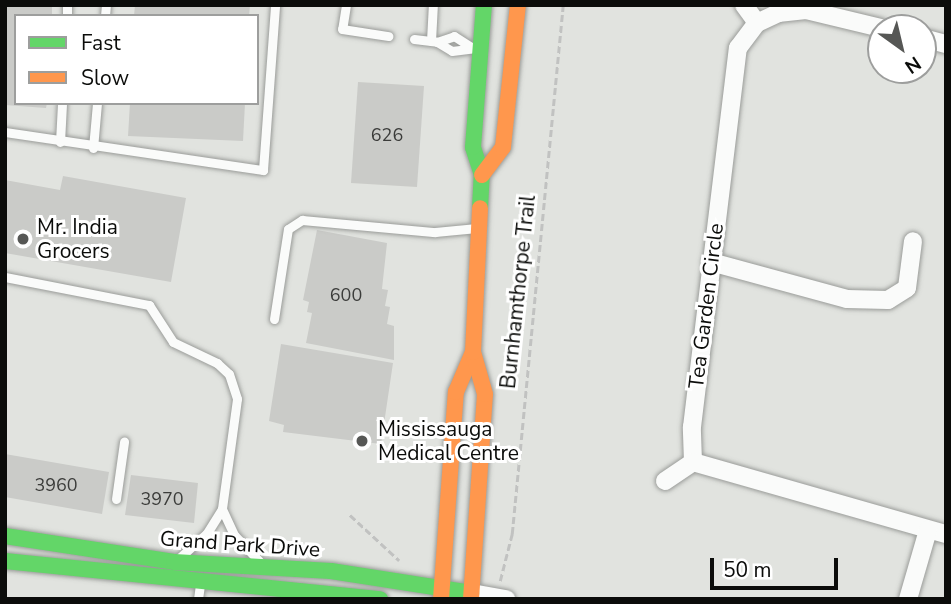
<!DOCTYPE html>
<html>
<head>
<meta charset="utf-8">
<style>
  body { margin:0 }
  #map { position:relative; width:951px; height:604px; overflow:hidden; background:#e1e3df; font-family:"Nunito Sans",sans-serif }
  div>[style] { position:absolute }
  .building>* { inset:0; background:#cacbc8 }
  .path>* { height:2.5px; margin-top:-1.25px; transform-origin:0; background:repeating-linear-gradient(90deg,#c1c2c1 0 7px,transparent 0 10.5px) }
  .roads { filter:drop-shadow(0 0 2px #9a9c99) drop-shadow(0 0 2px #9a9c99) }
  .lane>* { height:9px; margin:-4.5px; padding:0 4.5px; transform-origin:4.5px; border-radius:4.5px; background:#fafbfa }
  .street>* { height:18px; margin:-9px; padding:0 9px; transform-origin:9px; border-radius:9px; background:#fafbfa }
  .fast>* { height:16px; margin:-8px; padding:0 8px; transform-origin:8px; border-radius:8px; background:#63d668 }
  .slow>* { height:16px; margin:-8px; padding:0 8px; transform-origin:8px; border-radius:8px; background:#ff974d }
  .dots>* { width:19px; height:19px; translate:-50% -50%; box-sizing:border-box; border:4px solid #fff; border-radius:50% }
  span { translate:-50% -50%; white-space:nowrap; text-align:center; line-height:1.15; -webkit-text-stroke:6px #fff; paint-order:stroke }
  .number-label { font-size:18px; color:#3b3c3a }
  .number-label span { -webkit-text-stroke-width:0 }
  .poi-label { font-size:21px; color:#0b0c0a }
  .left { translate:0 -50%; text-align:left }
  .street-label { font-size:21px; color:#0b0c0a }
  .frame { position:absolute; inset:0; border:7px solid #0b0c0a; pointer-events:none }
  .legend { position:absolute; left:14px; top:14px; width:245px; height:91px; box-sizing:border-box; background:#fff; border:2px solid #9d9e9d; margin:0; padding:9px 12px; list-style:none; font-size:21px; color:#0b0c0a }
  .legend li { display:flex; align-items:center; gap:14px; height:35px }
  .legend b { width:35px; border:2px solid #9d9e9d }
  .north { position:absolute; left:867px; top:14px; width:70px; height:70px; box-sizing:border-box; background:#fff; border:2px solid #9d9e9d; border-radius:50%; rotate:146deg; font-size:19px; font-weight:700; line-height:28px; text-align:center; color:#0b0c0a }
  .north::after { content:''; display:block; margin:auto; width:24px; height:32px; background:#565755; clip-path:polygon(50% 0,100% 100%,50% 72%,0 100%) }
  .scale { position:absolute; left:710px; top:558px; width:128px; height:32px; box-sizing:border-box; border:4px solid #0b0c0a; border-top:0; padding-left:9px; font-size:21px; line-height:24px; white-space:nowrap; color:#0b0c0a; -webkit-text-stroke:5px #fff; paint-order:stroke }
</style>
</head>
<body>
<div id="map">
  <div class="building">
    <i style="clip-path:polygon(5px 5px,52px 5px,52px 16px,16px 16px,16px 103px,47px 103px,46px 108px,5px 105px)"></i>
    <i style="clip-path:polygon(135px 5px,250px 5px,249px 16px,134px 16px)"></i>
    <i style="clip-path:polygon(358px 82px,424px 86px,417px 187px,351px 183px)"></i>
    <i style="clip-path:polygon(130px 103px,245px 103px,243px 141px,128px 136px)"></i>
    <i style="clip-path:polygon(63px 176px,186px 198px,171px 282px,5px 253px,5px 180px,60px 190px)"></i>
    <i style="clip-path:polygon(317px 230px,387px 243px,382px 289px,388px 290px,385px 306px,390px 307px,387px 324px,394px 326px,394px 360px,306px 343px,312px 313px,307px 312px,309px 302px,303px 300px)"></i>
    <i style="clip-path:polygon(281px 344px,393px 363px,381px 444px,283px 432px,284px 425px,269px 421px)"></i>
    <i style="clip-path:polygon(5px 454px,109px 472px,102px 514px,5px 497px)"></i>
    <i style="clip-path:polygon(131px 475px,198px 483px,194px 523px,125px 515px)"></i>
  </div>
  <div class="path">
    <i style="left:350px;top:515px;width:67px;rotate:42.6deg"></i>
    <i style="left:500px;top:581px;width:49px;rotate:-75.7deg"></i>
    <i style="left:512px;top:534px;width:531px;rotate:-84.49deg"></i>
  </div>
  <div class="roads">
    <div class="lane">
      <i style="left:346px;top:5px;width:24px;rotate:99deg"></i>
      <i style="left:342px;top:29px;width:47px;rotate:8.7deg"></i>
      <i style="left:67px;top:16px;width:11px;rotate:-90deg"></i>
      <i style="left:105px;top:16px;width:11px;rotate:-85deg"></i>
      <i style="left:414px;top:39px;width:23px;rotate:7deg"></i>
      <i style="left:437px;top:42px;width:17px;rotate:31deg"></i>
      <i style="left:452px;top:51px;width:26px;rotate:-7deg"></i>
      <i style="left:431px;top:41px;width:36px;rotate:-87deg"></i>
      <i style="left:437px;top:42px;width:18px;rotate:-19deg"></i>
      <i style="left:454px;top:36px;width:20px;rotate:33deg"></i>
      <i style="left:5px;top:132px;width:261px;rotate:8.4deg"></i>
      <i style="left:263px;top:170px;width:165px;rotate:-85.8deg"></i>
      <i style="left:60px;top:142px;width:39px;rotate:-87deg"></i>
      <i style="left:93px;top:148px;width:45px;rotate:-84.9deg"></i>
      <i style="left:5px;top:277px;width:147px;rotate:11deg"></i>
      <i style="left:149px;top:305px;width:44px;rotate:57deg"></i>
      <i style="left:173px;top:342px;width:49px;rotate:25.5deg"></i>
      <i style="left:217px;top:363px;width:16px;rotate:43deg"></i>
      <i style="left:229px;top:374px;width:26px;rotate:72deg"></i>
      <i style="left:237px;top:399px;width:111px;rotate:97.8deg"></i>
      <i style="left:222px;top:509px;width:28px;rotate:122deg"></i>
      <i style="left:207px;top:533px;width:38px;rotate:138deg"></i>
      <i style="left:274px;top:319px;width:91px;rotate:-81.2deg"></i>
      <i style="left:288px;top:229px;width:17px;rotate:-33deg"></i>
      <i style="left:302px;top:220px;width:134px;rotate:5.2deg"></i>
      <i style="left:435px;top:232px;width:42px;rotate:-5.4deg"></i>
      <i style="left:116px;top:499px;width:58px;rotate:-82deg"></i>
      <i style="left:222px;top:509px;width:29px;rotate:65deg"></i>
      <i style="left:234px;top:535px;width:36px;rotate:46deg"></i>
      <i style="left:198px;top:599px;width:15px;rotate:-82deg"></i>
    </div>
    <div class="street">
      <i style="left:744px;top:5px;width:22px;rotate:54deg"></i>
      <i style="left:923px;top:38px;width:24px;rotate:15deg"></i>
      <i style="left:711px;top:262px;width:141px;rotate:15.2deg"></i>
      <i style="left:847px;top:299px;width:41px;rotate:1.4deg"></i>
      <i style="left:888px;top:300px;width:22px;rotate:-32deg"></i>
      <i style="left:907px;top:288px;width:47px;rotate:-82.7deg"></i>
      <i style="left:693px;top:462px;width:35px;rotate:-92deg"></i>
      <i style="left:692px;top:427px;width:382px;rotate:-83.1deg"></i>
      <i style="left:738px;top:48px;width:31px;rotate:-53deg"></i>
      <i style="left:757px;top:23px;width:23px;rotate:-25deg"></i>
      <i style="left:778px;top:13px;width:28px;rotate:-6deg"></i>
      <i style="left:806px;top:10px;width:77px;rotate:13.5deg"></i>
      <i style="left:693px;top:462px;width:263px;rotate:15.9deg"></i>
      <i style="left:665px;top:481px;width:34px;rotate:-34deg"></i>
      <i style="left:471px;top:593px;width:36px;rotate:10deg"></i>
      <i style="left:908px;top:599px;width:72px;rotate:-73.8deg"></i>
    </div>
    <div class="fast">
      <i style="left:480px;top:208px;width:33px;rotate:-87deg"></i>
      <i style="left:482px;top:175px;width:29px;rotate:-108deg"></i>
      <i style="left:473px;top:147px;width:142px;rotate:-85.6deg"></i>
      <i style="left:5px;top:536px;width:171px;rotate:8.7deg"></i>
      <i style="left:174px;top:562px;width:157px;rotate:3.3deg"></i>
      <i style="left:331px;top:571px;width:142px;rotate:8.9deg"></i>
      <i style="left:5px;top:561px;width:377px;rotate:5.8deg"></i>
    </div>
    <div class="slow">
      <i style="left:482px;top:175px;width:35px;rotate:-53deg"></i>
      <i style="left:503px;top:147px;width:143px;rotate:-84deg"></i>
      <i style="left:441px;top:599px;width:208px;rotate:-85.9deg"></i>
      <i style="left:456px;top:392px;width:43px;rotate:-67deg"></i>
      <i style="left:471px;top:599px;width:205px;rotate:-86.1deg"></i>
      <i style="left:485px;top:394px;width:44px;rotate:-105.9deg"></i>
      <i style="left:473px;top:352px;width:144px;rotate:-87.2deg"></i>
    </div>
  </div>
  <div class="dots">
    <i style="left:23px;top:239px;background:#565755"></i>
    <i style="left:362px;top:441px;background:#565755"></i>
  </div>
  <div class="number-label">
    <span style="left:387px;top:135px">626</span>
    <span style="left:346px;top:295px">600</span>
    <span style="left:56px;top:485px">3960</span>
    <span style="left:162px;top:499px">3970</span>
  </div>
  <div class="poi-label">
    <span class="left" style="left:37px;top:239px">Mr. India<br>Grocers</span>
    <span class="left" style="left:378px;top:441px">Mississauga<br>Medical Centre</span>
  </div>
  <div class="street-label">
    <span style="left:518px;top:292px;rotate:-84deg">Burnhamthorpe Trail</span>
    <span style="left:706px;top:306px;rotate:-83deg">Tea Garden Circle</span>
    <span style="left:240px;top:544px;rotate:4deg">Grand Park Drive</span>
  </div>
  <div class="frame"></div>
  <ul class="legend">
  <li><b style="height:9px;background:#63d668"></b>Fast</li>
  <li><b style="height:9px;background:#ff974d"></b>Slow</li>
  </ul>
  <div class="north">N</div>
  <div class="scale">50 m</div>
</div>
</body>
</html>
